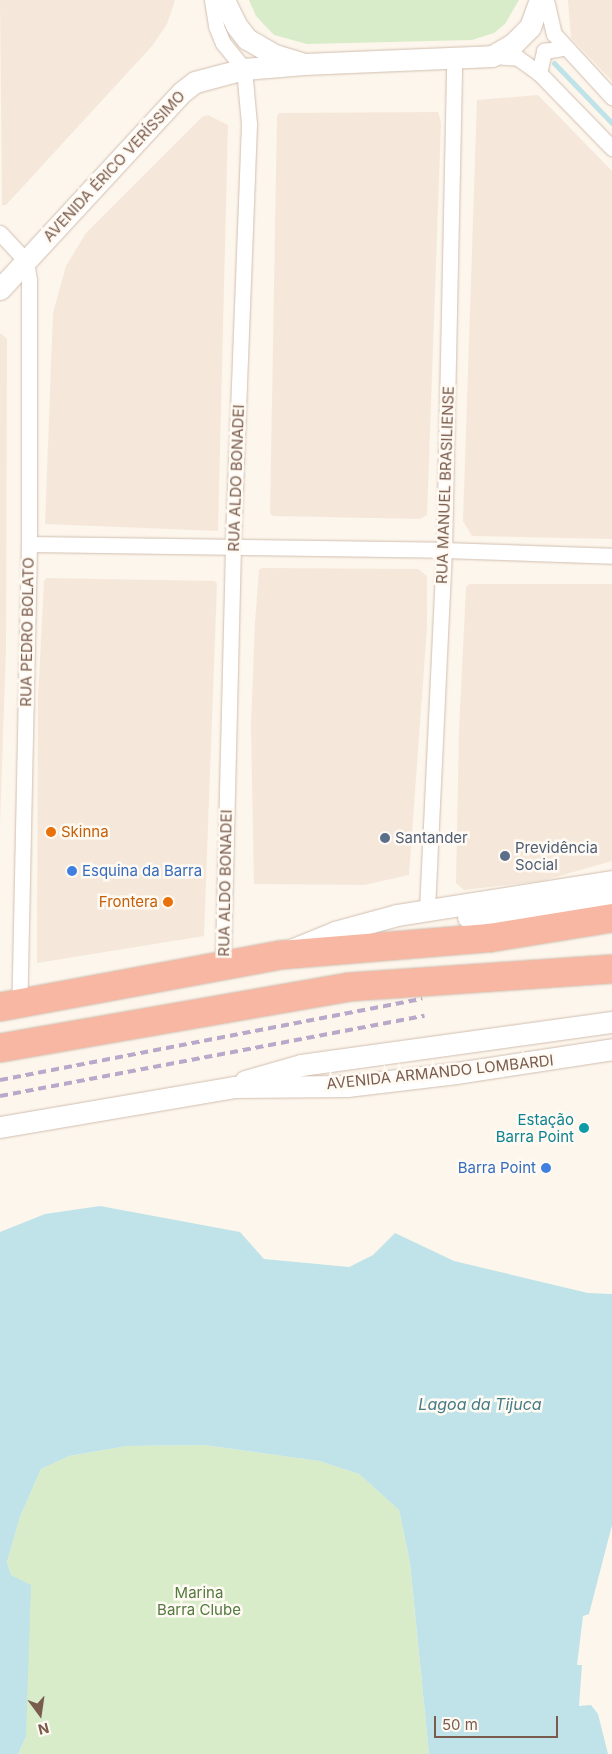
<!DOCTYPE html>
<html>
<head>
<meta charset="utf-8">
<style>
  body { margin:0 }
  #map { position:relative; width:612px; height:1754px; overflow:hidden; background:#fdf6ec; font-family:Inter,sans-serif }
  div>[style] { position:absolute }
  .residential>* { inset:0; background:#f5e8da }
  .green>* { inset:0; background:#d8ecc9 }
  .water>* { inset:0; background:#bfe3e8 }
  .stream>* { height:5px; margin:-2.5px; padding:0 2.5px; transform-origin:2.5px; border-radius:2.5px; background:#bfe3e8 }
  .roads { filter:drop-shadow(0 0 1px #d1beb0) drop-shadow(0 0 1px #d1beb0) }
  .street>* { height:15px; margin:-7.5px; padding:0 7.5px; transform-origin:7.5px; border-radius:7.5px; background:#fff }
  .secondary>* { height:21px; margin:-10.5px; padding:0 10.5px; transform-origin:10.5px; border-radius:10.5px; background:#fff }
  .highway>* { height:28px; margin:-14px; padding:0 14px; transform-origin:14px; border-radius:14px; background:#f7b7a3 }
  .rail>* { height:4px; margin-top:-2px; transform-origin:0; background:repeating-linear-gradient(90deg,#b9a8c9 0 8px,transparent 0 13px) }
  .dots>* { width:14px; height:14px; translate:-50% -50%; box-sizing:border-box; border:2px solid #fffaf3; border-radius:50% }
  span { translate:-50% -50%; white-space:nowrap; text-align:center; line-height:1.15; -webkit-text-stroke:5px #fffaf3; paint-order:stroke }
  .street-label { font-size:15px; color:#7a5c4d }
  .food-label { font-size:15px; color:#c56008 }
  .left { translate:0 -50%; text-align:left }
  .right { translate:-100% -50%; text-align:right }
  .service-label { font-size:15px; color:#4e5e75 }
  .shop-label { font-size:15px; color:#366cbe }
  .culture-label { font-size:15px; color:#0d838f }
  .park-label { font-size:15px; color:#537a41 }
  .water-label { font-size:16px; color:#437c86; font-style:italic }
  .north { position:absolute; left:15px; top:1689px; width:50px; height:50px; -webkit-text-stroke:4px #fffaf3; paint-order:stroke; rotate:166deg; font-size:14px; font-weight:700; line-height:20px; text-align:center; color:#7a5c4d }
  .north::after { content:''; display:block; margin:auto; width:18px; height:22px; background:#7a5c4d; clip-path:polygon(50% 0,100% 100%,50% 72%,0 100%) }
  .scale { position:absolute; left:434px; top:1716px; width:124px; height:22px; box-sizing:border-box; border:2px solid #7a5c4d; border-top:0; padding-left:6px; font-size:15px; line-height:18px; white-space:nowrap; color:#7a5c4d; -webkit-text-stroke:4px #fffaf3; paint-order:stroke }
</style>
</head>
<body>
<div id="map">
  <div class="residential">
    <i style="clip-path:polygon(0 0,175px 0,167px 24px,152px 46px,6px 205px,2px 205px)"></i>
    <i style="clip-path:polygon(568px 0,612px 0,612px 81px,571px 38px)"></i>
    <i style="clip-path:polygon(538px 95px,612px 171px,612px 539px,472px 536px,463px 521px,477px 100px)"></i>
    <i style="clip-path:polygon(438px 112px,441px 123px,427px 515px,420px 519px,273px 516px,270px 513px,277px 116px,279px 113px)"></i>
    <i style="clip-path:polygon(208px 115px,228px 125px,218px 531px,45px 524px,53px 313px,66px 266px,86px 233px,202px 117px)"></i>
    <i style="clip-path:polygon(0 333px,7px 339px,6px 648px,0 824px)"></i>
    <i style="clip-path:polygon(262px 568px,418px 569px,427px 576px,427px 627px,409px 875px,364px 885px,254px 884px,251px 725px,255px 622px,259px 570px)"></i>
    <i style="clip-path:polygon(46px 578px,214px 581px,217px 583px,204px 936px,37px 963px,38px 698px,44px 581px)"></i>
    <i style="clip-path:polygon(469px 584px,612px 584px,612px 861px,542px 881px,464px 890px,456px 883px,459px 730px,466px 587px)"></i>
  </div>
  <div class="green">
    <i style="clip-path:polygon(249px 0,519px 0,505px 24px,494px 33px,472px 40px,307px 44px,274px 35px,256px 16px)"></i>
    <i style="clip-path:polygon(204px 1445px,319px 1461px,359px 1474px,399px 1510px,410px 1563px,429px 1754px,18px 1754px,26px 1737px,11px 1575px,7px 1562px,20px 1517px,41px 1469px,69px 1456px,127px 1446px)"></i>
  </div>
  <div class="water">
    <i style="clip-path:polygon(100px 1206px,240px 1232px,264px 1259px,349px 1267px,373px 1255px,395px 1233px,454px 1261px,588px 1293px,612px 1294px,612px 1525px,589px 1614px,583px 1616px,577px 1665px,582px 1665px,579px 1706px,591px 1705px,598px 1714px,608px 1754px,429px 1754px,410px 1563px,399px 1510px,359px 1474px,319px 1461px,204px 1445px,127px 1446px,69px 1456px,41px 1469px,20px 1517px,7px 1562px,11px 1575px,31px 1585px,26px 1737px,18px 1754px,0 1754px,0 1232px,45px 1214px)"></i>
  </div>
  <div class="stream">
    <i style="left:554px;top:63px;width:83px;rotate:46deg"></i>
  </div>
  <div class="roads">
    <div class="street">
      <i style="left:212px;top:0;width:26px;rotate:81deg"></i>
      <i style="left:216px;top:26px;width:18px;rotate:68deg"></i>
      <i style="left:223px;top:43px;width:33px;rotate:51deg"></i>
      <i style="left:244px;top:69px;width:55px;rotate:84.8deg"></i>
      <i style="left:249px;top:124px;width:422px;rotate:92.2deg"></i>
      <i style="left:233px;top:546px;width:419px;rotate:91.4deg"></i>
      <i style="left:546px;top:0;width:35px;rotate:77deg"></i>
      <i style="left:554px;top:34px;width:86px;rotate:47.4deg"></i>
      <i style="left:492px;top:56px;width:26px;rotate:4deg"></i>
      <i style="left:518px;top:58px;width:26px;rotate:36deg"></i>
      <i style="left:539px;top:73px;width:105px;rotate:45.8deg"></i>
      <i style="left:539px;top:73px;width:23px;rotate:-77deg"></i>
      <i style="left:544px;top:51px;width:20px;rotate:-9deg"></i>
      <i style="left:0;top:233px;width:38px;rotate:47deg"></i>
      <i style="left:26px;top:261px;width:19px;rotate:81deg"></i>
      <i style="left:29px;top:280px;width:264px;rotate:90deg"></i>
      <i style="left:29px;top:544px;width:460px;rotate:91.2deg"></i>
      <i style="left:29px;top:544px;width:415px;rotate:0.8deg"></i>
      <i style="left:444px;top:550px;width:168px;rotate:2deg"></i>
      <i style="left:427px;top:910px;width:360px;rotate:-87.3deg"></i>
      <i style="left:444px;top:550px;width:490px;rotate:-88.8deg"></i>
    </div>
    <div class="secondary">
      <i style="left:224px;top:0;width:28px;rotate:64deg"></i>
      <i style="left:236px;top:25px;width:18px;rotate:52deg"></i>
      <i style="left:247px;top:39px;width:32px;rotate:30deg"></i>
      <i style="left:275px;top:55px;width:30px;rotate:17deg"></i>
      <i style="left:304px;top:64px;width:188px;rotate:-2.4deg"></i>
      <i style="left:492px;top:56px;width:24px;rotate:-30deg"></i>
      <i style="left:513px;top:44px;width:24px;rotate:-45deg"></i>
      <i style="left:530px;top:27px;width:29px;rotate:-70deg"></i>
      <i style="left:0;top:289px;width:268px;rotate:-47.3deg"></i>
      <i style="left:182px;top:92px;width:16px;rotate:-38deg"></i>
      <i style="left:195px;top:82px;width:51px;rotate:-14.9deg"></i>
      <i style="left:244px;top:69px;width:60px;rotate:-4.8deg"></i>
      <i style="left:468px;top:917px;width:145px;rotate:-6.7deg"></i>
      <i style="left:291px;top:950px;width:48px;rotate:-22.2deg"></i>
      <i style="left:335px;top:932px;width:64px;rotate:-15.3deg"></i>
      <i style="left:397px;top:915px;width:218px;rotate:-9deg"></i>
      <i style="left:245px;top:1081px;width:58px;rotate:-15.9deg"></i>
      <i style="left:301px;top:1065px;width:314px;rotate:-7.9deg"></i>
      <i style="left:0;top:1127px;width:237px;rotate:-9.7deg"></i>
      <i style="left:234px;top:1087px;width:113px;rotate:-0.5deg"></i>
      <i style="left:347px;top:1086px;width:110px;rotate:-6.8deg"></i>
      <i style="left:456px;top:1073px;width:158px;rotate:-8.7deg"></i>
    </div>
    <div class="highway">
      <i style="left:0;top:1007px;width:286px;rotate:-10.5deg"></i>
      <i style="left:281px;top:955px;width:209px;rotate:-4.7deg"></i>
      <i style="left:489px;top:938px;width:125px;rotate:-9.2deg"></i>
      <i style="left:0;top:1048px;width:354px;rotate:-9.9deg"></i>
      <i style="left:349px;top:987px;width:264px;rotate:-3.9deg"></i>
    </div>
  </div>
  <div class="rail">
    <i style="left:0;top:1080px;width:430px;rotate:-10.9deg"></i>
    <i style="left:0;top:1096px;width:432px;rotate:-10.7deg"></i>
  </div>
  <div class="dots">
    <i style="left:51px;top:832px;background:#e8710a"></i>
    <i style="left:385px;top:838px;background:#5c6f8a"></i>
    <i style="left:505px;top:856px;background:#5c6f8a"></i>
    <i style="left:72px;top:871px;background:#3f7fe0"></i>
    <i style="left:168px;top:902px;background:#e8710a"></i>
    <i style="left:584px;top:1128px;background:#0f9aa8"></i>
    <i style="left:546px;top:1168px;background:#3f7fe0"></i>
  </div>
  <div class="street-label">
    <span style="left:114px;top:166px;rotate:-47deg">AVENIDA ÉRICO VERÍSSIMO</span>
    <span style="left:236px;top:478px;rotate:-88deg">RUA ALDO BONADEI</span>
    <span style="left:445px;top:485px;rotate:-88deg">RUA MANUEL BRASILIENSE</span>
    <span style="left:27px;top:632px;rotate:-89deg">RUA PEDRO BOLATO</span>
    <span style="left:225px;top:883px;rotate:-89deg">RUA ALDO BONADEI</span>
    <span style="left:440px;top:1072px;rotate:-6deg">AVENIDA ARMANDO LOMBARDI</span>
  </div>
  <div class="food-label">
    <span class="left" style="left:61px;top:832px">Skinna</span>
    <span class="right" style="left:158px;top:902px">Frontera</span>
  </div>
  <div class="service-label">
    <span class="left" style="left:395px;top:838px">Santander</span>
    <span class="left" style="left:515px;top:856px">Previdência<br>Social</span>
  </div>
  <div class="shop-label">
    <span class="left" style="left:82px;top:871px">Esquina da Barra</span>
    <span class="right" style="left:536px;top:1168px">Barra Point</span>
  </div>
  <div class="culture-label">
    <span class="right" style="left:574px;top:1128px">Estação<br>Barra Point</span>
  </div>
  <div class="park-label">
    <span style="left:199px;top:1601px">Marina<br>Barra Clube</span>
  </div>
  <div class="water-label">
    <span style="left:480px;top:1404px">Lagoa da Tijuca</span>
  </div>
  <div class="north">N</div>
  <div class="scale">50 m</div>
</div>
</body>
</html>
